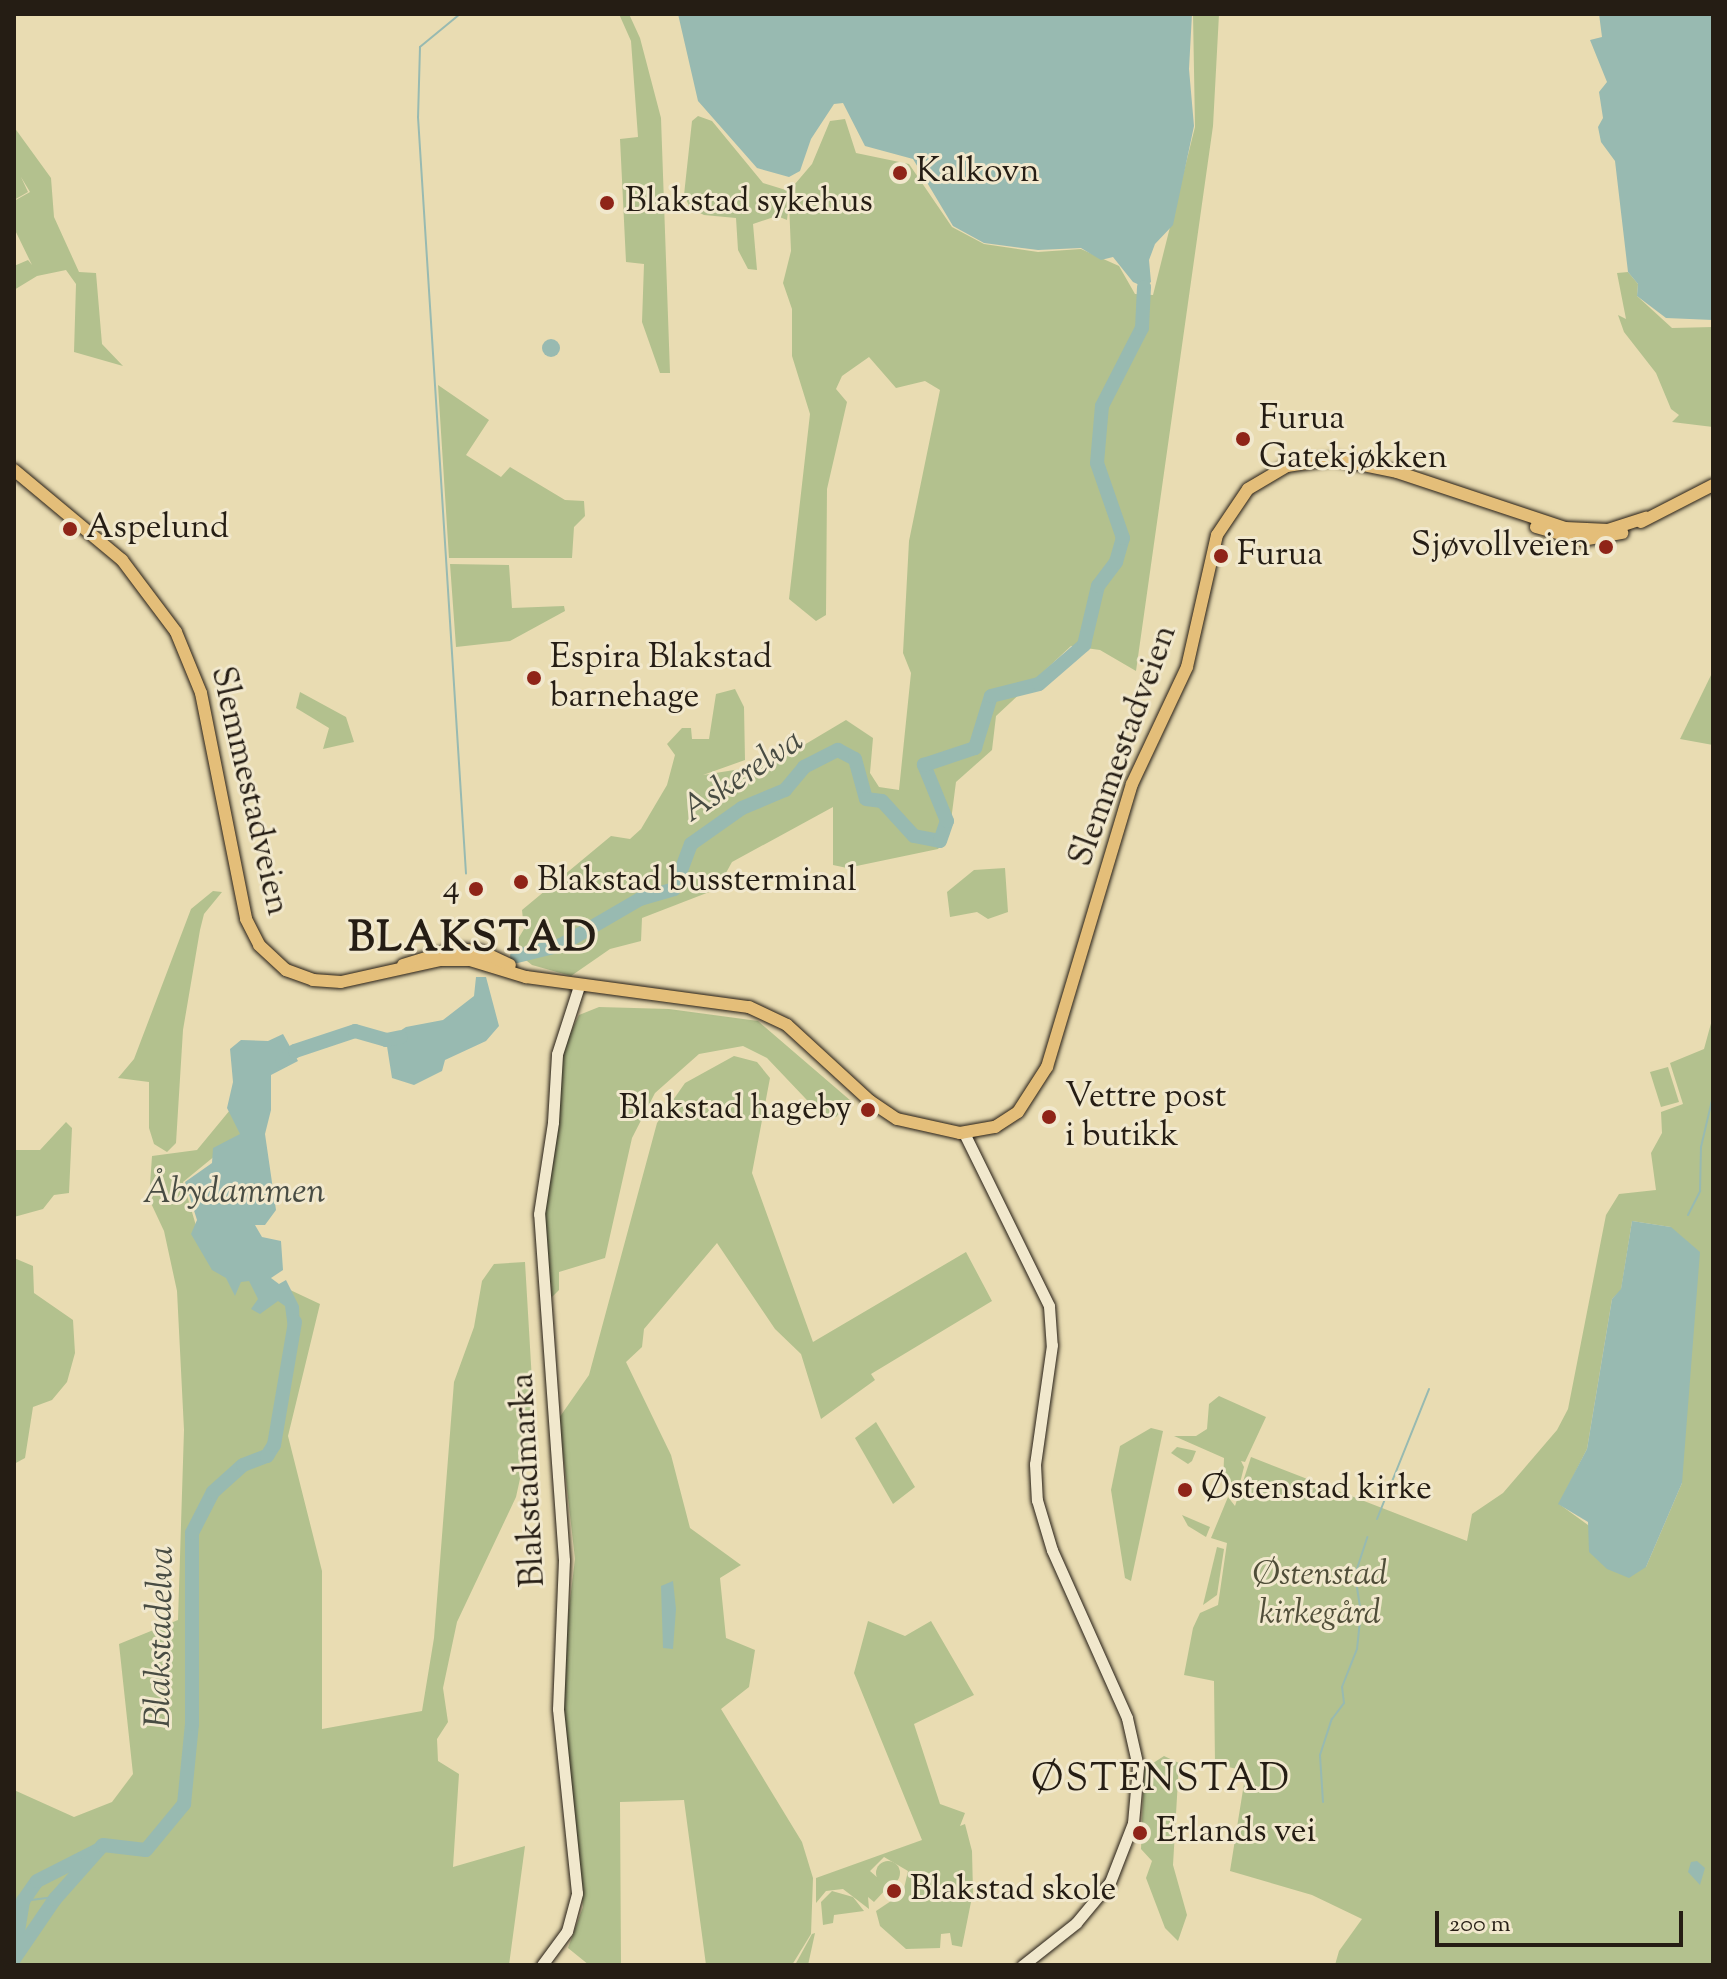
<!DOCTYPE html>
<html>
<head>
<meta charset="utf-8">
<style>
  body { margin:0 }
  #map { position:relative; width:1727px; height:1979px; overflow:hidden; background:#e9dcb2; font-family:"Sorts Mill Goudy",serif }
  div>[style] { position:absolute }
  .green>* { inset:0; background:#b3c18e }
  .round { border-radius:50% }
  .water>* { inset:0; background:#98bab1 }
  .stream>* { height:2px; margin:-1px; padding:0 1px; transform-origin:1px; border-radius:1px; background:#98bab1 }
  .river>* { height:14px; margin:-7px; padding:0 7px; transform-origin:7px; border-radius:7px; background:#98bab1 }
  .roads { filter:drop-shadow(0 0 2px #251d14) drop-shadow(0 0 2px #251d14) }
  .secondary>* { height:11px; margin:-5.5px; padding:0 5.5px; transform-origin:5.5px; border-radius:5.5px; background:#f1e8cd }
  .primary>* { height:12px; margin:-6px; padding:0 6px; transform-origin:6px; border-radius:6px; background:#e4be79 }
  .dots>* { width:22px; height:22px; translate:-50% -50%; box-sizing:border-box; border:4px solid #f1e8cd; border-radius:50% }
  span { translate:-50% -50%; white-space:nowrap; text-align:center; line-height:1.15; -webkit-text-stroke:6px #f1e8cd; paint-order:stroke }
  .poi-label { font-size:34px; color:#251d14 }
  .left { translate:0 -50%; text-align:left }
  .right { translate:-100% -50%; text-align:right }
  .street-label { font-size:34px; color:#251d14 }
  .park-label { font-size:34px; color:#504e39; font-style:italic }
  .water-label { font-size:36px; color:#484c43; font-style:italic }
  .quarter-label { font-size:38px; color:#251d14; letter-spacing:2px }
  .district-label { font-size:42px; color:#251d14; font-weight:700; letter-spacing:2px }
  .frame { position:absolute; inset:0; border:16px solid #251d14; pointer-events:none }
  .scale { position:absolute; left:1435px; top:1911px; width:248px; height:36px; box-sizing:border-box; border:4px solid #251d14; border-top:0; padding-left:10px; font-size:24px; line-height:28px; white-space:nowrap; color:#251d14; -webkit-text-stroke:6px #f1e8cd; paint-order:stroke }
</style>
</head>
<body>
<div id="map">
  <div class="green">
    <i style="clip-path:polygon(619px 14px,629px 14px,640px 38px,661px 118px,670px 373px,660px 373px,642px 322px,644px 264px,626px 262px,620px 139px,638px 137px,631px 41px)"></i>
    <i style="clip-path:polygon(1193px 14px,1219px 14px,1213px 126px,1136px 671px,1100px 650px,1071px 646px,996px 716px,992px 750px,956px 782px,949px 836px,938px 849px,847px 868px,833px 865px,833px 807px,732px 862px,717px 889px,642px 918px,641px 941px,610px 949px,571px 976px,532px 965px,512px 949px,524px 929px,522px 910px,611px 836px,630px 839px,641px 829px,667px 785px,675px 755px,667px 744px,682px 728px,691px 728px,692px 739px,709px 739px,716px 694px,735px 689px,744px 707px,745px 760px,703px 775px,772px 764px,846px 720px,873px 738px,870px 773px,879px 787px,899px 790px,911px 673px,903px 653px,909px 541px,940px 390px,925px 381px,896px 388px,869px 357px,842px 376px,836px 389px,847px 402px,827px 489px,826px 615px,816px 621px,789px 599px,810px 414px,792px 356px,792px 309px,783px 283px,791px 251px,789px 203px,787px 220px,777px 216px,753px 224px,757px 270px,748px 269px,738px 250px,736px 218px,704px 215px,690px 208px,684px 195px,692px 121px,698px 116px,712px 121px,763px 183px,789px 191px,812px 164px,830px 121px,845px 119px,856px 153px,909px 164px,952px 227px,984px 244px,1038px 252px,1081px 249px,1119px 266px,1135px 294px,1153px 295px,1195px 127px)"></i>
    <i style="clip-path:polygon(14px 127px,51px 178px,54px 217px,79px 272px,96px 273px,102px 344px,123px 366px,74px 352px,76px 284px,66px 270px,37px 276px,14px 290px,14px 266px,28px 260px,32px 265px,14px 228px,14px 201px,30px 192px,21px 177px,28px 192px,14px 200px)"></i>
    <i style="clip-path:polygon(1628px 272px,1638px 284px,1637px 296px,1672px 328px,1713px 327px,1713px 427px,1672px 422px,1679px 415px,1671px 409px,1656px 373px,1624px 332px,1618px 315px,1626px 319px,1617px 273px)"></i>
    <i style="clip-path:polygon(438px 385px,489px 420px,466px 455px,501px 477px,510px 467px,565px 500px,584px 501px,585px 516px,574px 527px,572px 558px,449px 558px)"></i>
    <i style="clip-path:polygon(450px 564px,509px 565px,512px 608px,564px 606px,565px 611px,510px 641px,456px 647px)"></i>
    <i style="clip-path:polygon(1713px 671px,1713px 745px,1680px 739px)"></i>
    <i style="clip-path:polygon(300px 692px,346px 717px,354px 742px,323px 749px,329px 728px,296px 708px)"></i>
    <i style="clip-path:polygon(1005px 868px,1008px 912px,988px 919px,977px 912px,950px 917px,947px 892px,974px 870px)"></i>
    <i style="clip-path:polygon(213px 891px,222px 892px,204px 914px,200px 930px,183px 1030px,176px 1143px,167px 1152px,154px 1144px,149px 1128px,149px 1082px,118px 1078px,134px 1059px,191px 909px)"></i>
    <i style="clip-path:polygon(599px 1007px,669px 1009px,758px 1021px,851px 1101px,836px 1117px,824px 1118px,767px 1058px,743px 1046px,699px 1054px,655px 1093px,632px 1138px,605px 1258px,559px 1272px,559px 1290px,552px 1297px,542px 1223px,565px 1044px,579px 1015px)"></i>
    <i style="clip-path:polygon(evenodd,1713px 1016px,1713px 1965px,1335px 1965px,1339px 1951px,1362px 1919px,1312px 1895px,1230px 1871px,1246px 1771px,1215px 1764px,1214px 1681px,1184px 1675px,1193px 1628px,1200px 1613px,1218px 1605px,1227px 1543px,1211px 1538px,1228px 1497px,1235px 1506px,1251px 1457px,1467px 1541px,1472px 1514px,1503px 1493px,1557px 1430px,1568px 1409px,1606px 1215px,1619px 1194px,1656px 1190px,1651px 1153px,1662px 1133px,1661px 1112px,1683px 1104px,1670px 1063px,1704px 1049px,1713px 1016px,1632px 1221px,1671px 1227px,1682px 1483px,1646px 1567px,1559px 1504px,1587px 1449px,1612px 1299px,1621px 1290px,1632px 1221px)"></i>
    <i style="clip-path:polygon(734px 1056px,757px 1062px,770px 1078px,752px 1173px,813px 1342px,966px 1252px,992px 1301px,871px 1374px,875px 1380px,821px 1419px,801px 1354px,775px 1329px,717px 1243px,644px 1329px,642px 1347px,626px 1362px,671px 1455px,690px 1528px,741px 1565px,720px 1578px,726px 1638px,755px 1650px,749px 1687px,721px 1709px,802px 1842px,813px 1878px,811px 1934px,792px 1965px,706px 1965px,684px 1800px,620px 1802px,621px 1965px,589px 1965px,568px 1948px,583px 1907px,563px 1753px,562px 1666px,575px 1559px,559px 1418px,589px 1375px,657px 1123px,685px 1083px)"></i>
    <i style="clip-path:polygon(1668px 1067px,1679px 1102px,1661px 1107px,1650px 1072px)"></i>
    <i style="clip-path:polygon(230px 1110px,249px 1128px,183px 1182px,203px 1249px,320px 1304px,288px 1436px,322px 1571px,322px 1729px,422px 1711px,434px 1638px,454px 1382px,474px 1327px,482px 1281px,494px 1264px,525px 1262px,534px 1415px,516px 1497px,457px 1622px,443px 1688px,448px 1722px,437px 1739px,438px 1761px,459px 1774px,453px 1867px,525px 1846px,509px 1965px,14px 1965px,14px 1790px,74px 1817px,112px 1802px,133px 1774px,119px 1644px,178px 1620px,184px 1430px,177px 1291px,164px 1231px,149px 1199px,152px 1156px,197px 1150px)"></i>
    <i style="clip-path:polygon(66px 1122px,72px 1128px,69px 1193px,54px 1195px,43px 1209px,14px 1217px,14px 1150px,40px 1150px)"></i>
    <i style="clip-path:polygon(14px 1258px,33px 1266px,34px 1293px,73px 1320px,75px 1353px,67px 1382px,52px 1400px,33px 1407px,25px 1458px,14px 1464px)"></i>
    <i style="clip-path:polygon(1219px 1396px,1266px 1417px,1245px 1462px,1241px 1461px,1244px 1467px,1237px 1495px,1223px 1486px,1224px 1458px,1174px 1436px,1196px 1436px,1207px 1429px,1209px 1404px)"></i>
    <i style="clip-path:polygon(876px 1422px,915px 1487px,893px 1504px,855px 1438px)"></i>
    <i style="clip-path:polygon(1151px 1428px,1163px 1431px,1131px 1581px,1125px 1578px,1111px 1490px,1120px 1446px)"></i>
    <i style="clip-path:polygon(1177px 1447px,1196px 1451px,1192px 1461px,1188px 1464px,1171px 1453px)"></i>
    <i style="clip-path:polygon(1182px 1515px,1210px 1527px,1206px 1537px,1188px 1526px)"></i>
    <i style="clip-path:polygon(1217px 1547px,1224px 1549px,1217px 1595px,1203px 1605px)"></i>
    <i style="clip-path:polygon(868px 1621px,905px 1636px,931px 1621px,974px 1695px,914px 1724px,940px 1804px,965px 1813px,960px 1826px,965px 1824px,972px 1851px,973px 1892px,962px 1947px,952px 1945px,950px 1933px,941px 1934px,940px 1948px,906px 1949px,880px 1926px,876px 1911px,903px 1893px,908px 1871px,884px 1857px,870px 1871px,888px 1887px,874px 1902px,868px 1897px,869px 1909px,843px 1889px,826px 1891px,816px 1903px,816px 1878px,922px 1840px,854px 1673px)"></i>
    <i style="clip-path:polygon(1164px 1756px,1179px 1763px,1173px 1865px,1187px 1915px,1178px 1941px,1165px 1928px,1146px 1878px,1152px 1861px,1141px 1849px,1144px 1769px)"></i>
    <i class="round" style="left:876px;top:1861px;width:24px;height:24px"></i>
    <i style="clip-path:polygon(832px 1891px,853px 1897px,864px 1911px,834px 1915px,833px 1923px,823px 1925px,821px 1902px)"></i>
    <i style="clip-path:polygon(815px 1933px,808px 1965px,795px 1965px,812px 1934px)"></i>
  </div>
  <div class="water">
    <i style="clip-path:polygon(678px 14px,1192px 14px,1189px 69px,1194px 126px,1173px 225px,1155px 244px,1149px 260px,1151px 282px,1144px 287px,1133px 282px,1113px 257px,1101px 260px,1081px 248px,1038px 250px,984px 243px,953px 226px,913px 159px,865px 146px,843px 103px,834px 104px,811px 139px,800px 171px,789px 177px,757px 168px,698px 101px)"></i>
    <i style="clip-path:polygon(1599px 14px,1713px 14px,1713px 320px,1666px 318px,1637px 296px,1638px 284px,1628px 272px,1615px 161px,1601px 142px,1598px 127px,1603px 118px,1599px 92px,1607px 82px,1590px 40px,1602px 37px)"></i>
    <i class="round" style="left:542px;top:339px;width:18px;height:18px"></i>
    <i style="clip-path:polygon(476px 977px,486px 977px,499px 1026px,486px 1041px,445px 1060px,442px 1071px,414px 1085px,392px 1078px,386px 1040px,406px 1027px,443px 1020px,474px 996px)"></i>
    <i style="clip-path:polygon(283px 1034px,298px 1061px,271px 1075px,271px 1110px,265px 1134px,276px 1210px,265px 1225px,255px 1225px,262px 1237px,281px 1241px,283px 1270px,271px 1278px,279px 1284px,286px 1280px,299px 1306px,300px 1333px,290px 1343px,285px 1306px,278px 1301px,260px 1314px,251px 1309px,258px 1299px,249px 1281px,241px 1282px,235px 1296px,226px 1278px,212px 1270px,191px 1234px,197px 1220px,185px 1182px,212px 1163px,213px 1148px,240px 1134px,227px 1108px,233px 1082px,230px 1049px,241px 1040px,268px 1041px)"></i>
    <i style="clip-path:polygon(1632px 1221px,1671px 1227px,1700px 1252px,1682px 1483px,1646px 1567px,1629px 1578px,1607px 1569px,1589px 1552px,1588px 1522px,1558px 1504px,1587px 1449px,1612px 1299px,1621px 1289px)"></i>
    <i style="clip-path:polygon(673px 1581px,676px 1609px,673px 1649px,663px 1648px,661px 1586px)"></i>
    <i style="clip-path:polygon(1697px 1861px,1705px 1868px,1700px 1885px,1688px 1872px,1691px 1862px)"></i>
  </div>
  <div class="stream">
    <i style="left:460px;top:14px;width:52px;rotate:140.5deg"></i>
    <i style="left:420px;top:47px;width:70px;rotate:91.6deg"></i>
    <i style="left:418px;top:117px;width:758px;rotate:86.37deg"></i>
    <i style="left:1688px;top:1215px;width:27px;rotate:-63deg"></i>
    <i style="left:1700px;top:1191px;width:44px;rotate:-88.7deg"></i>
    <i style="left:1701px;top:1147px;width:52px;rotate:-76.8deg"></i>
    <i style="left:1377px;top:1519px;width:140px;rotate:-68.2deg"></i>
    <i style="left:1323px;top:1802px;width:47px;rotate:-93.7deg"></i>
    <i style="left:1320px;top:1755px;width:38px;rotate:-72deg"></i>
    <i style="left:1332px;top:1719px;width:20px;rotate:-53deg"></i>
    <i style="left:1344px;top:1703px;width:16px;rotate:-97deg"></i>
    <i style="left:1342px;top:1687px;width:41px;rotate:-68.5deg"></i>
    <i style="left:1357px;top:1649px;width:36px;rotate:-84deg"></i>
    <i style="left:1361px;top:1613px;width:38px;rotate:-99deg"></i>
    <i style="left:1355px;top:1575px;width:40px;rotate:-72deg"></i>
    <i style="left:23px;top:1901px;width:34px;rotate:-7deg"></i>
  </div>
  <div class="river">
    <i style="left:517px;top:956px;width:45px;rotate:-14deg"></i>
    <i style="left:561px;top:945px;width:91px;rotate:-30.2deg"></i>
    <i style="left:640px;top:899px;width:35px;rotate:-16deg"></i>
    <i style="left:674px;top:889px;width:48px;rotate:-69.3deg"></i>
    <i style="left:691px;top:844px;width:62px;rotate:-35.2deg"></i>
    <i style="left:742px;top:808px;width:47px;rotate:-22.7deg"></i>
    <i style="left:785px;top:790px;width:30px;rotate:-50deg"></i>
    <i style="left:804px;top:767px;width:38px;rotate:-27deg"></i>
    <i style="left:838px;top:750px;width:19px;rotate:28deg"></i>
    <i style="left:855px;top:759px;width:41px;rotate:74.6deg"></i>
    <i style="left:866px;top:799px;width:16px;rotate:7deg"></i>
    <i style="left:882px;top:801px;width:47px;rotate:47.6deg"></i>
    <i style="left:914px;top:836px;width:26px;rotate:11deg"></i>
    <i style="left:940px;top:841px;width:21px;rotate:-71deg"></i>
    <i style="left:947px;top:821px;width:61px;rotate:-112.3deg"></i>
    <i style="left:924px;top:765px;width:54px;rotate:-18.4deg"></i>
    <i style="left:975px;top:748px;width:54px;rotate:-72.9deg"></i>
    <i style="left:991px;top:696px;width:49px;rotate:-14deg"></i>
    <i style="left:1039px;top:684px;width:60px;rotate:-40.9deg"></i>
    <i style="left:1084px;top:645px;width:61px;rotate:-76.7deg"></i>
    <i style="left:1098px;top:586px;width:30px;rotate:-53deg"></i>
    <i style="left:1116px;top:562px;width:25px;rotate:-74deg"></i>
    <i style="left:1123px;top:538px;width:79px;rotate:-109.1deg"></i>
    <i style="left:1097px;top:463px;width:57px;rotate:-85deg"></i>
    <i style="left:1102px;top:406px;width:88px;rotate:-62.9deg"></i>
    <i style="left:1142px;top:328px;width:41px;rotate:-87.2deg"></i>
    <i style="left:282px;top:1061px;width:16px;rotate:-38deg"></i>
    <i style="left:295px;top:1051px;width:63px;rotate:-18.4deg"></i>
    <i style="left:355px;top:1031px;width:32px;rotate:16deg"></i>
    <i style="left:386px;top:1040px;width:15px;rotate:-11deg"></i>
    <i style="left:14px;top:1955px;width:55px;rotate:-80.5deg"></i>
    <i style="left:23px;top:1901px;width:24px;rotate:-55deg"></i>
    <i style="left:37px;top:1881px;width:68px;rotate:-26.9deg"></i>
    <i style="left:14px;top:1959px;width:73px;rotate:-55.7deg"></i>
    <i style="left:55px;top:1899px;width:72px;rotate:-48.4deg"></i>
    <i style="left:103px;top:1845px;width:43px;rotate:6.6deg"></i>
    <i style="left:146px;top:1850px;width:60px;rotate:-50.4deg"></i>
    <i style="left:184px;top:1804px;width:80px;rotate:-84.3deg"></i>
    <i style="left:192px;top:1724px;width:191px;rotate:-90deg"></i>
    <i style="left:192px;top:1533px;width:46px;rotate:-62.9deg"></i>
    <i style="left:213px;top:1492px;width:40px;rotate:-42deg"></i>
    <i style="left:243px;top:1465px;width:26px;rotate:-21deg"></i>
    <i style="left:267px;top:1456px;width:13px;rotate:-58deg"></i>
    <i style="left:274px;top:1445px;width:125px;rotate:-80.3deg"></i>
  </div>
  <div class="roads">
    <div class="secondary">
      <i style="left:964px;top:1133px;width:193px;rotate:63.8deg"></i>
      <i style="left:1049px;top:1306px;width:39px;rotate:86deg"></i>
      <i style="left:1052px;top:1345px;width:120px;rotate:98.1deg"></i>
      <i style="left:1035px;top:1464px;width:36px;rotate:87deg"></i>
      <i style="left:1037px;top:1500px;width:52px;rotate:73.3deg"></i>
      <i style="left:1052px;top:1550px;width:184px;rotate:65.9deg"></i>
      <i style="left:1127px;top:1718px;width:50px;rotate:77.3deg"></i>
      <i style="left:1138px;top:1767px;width:56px;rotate:95.1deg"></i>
      <i style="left:1133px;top:1823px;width:63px;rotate:111.3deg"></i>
      <i style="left:1110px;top:1882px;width:53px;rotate:129.7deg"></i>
      <i style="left:1076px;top:1923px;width:68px;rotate:141.6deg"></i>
      <i style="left:542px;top:1965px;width:42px;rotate:-53.7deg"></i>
      <i style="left:567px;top:1931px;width:39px;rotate:-75deg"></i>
      <i style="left:577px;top:1893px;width:185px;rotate:-95.9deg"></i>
      <i style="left:558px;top:1709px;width:149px;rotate:-87.7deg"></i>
      <i style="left:564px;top:1560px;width:347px;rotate:-94.1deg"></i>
      <i style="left:539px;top:1214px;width:93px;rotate:-81.3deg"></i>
      <i style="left:553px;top:1122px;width:68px;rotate:-86.6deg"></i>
      <i style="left:557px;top:1054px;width:71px;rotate:-72.1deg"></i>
    </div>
    <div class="primary">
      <i style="left:14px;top:470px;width:141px;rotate:39.8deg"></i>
      <i style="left:122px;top:560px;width:90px;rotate:53.1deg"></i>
      <i style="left:176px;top:632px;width:66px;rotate:67.7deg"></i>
      <i style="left:201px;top:693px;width:230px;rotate:78.7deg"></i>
      <i style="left:246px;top:919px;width:29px;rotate:63deg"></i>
      <i style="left:259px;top:945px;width:37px;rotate:43deg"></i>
      <i style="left:286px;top:970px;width:29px;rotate:20deg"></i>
      <i style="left:313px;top:980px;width:28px;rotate:4deg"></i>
      <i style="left:341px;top:982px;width:101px;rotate:-12.5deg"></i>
      <i style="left:440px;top:960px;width:30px"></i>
      <i style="left:470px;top:960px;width:59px;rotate:16.9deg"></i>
      <i style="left:526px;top:977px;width:225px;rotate:7.7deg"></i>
      <i style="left:749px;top:1007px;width:42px;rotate:25.3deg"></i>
      <i style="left:787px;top:1025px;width:113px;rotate:42.5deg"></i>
      <i style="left:870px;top:1101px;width:32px;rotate:34deg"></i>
      <i style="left:897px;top:1119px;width:65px;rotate:12.5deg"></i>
      <i style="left:960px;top:1133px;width:36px;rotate:-10deg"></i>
      <i style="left:995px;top:1127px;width:27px;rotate:-33deg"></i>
      <i style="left:1018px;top:1112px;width:54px;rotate:-57.2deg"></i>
      <i style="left:1047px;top:1067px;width:295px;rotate:-73.3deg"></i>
      <i style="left:1132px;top:784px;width:129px;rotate:-64.8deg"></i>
      <i style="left:1187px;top:667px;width:135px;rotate:-77.2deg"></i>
      <i style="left:1217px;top:535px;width:55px;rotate:-56deg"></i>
      <i style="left:1248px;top:489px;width:45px;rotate:-30.5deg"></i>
      <i style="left:1287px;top:466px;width:48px;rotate:-8.5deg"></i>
      <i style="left:1334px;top:459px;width:64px;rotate:11.7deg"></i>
      <i style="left:1397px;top:472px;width:177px;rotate:18.4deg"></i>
      <i style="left:1565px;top:528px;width:43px;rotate:2.7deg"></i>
      <i style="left:1608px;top:530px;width:40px;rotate:-18deg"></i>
      <i style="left:1641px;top:522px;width:81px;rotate:-27.2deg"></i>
      <i style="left:1536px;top:527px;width:48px;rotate:15.8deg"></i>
      <i style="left:1582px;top:540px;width:41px;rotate:-9.9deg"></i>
      <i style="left:403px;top:965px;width:54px;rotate:-17.1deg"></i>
      <i style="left:455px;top:949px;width:25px;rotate:5deg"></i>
      <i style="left:480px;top:951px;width:33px;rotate:25deg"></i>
    </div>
  </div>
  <div class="dots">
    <i style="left:900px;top:173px;background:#8f2418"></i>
    <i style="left:607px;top:203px;background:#8f2418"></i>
    <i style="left:1243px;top:439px;background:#8f2418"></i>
    <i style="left:70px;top:529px;background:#8f2418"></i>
    <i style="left:1606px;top:547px;background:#8f2418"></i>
    <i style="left:1221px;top:556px;background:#8f2418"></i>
    <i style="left:534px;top:678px;background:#8f2418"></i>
    <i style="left:521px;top:882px;background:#8f2418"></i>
    <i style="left:476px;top:889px;background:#8f2418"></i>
    <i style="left:868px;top:1110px;background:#8f2418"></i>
    <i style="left:1049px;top:1117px;background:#8f2418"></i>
    <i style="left:1185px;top:1490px;background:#8f2418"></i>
    <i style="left:1140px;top:1833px;background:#8f2418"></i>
    <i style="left:894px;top:1891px;background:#8f2418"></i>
  </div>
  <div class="poi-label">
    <span class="left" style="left:916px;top:173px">Kalkovn</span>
    <span class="left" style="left:625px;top:203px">Blakstad sykehus</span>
    <span class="left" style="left:1259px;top:439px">Furua<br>Gatekjøkken</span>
    <span class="left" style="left:86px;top:529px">Aspelund</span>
    <span class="right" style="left:1590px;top:547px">Sjøvollveien</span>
    <span class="left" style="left:1237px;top:556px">Furua</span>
    <span class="left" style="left:550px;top:678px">Espira Blakstad<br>barnehage</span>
    <span class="left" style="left:537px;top:882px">Blakstad bussterminal</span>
    <span class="right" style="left:460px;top:889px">4</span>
    <span class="left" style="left:1065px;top:1117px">Vettre post<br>i butikk</span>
    <span class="right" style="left:852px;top:1110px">Blakstad hageby</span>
    <span class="left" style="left:1201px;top:1490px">Østenstad kirke</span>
    <span class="left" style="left:1156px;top:1833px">Erlands vei</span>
    <span class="left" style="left:910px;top:1891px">Blakstad skole</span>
  </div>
  <div class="street-label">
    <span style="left:1124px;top:746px;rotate:-70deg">Slemmestadveien</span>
    <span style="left:249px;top:791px;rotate:77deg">Slemmestadveien</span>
    <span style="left:529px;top:1480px;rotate:-93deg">Blakstadmarka</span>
  </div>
  <div class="park-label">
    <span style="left:1320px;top:1595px">Østenstad<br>kirkegård</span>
  </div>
  <div class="water-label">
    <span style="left:743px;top:777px;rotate:-34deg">Askerelva</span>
    <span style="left:234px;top:1194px">Åbydammen</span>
    <span style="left:162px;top:1637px;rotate:-89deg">Blakstadelva</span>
  </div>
  <div class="quarter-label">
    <span style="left:1161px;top:1782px">ØSTENSTAD</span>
  </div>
  <div class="district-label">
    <span style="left:473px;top:940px">BLAKSTAD</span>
  </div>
  <div class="frame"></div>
  <div class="scale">200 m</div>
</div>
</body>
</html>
